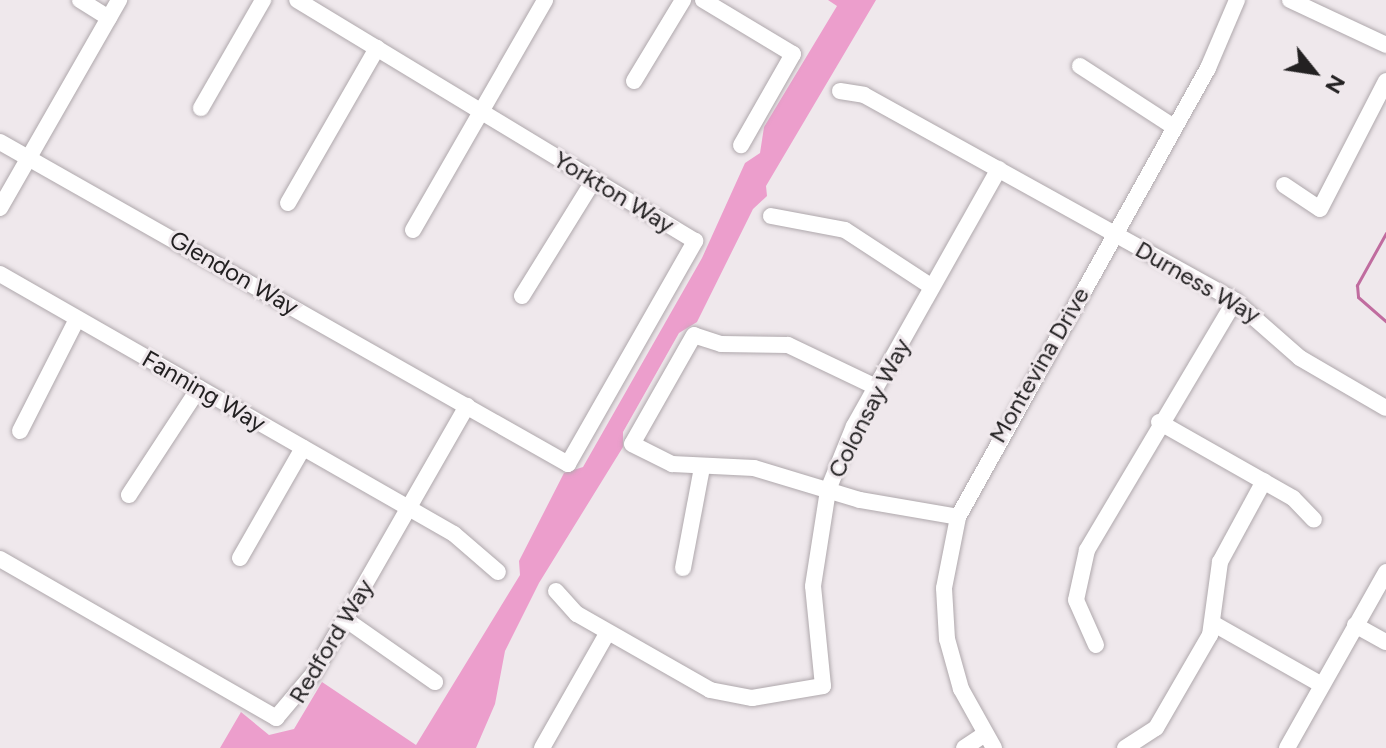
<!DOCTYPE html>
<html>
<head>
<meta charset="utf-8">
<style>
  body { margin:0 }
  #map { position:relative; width:1386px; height:748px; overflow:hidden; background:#efe8ec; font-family:Figtree,sans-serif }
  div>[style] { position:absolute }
  .green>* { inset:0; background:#ec9ecc }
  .stream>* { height:3px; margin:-1.5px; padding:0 1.5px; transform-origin:1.5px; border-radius:1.5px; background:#c06c9f }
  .roads { filter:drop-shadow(0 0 2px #afa8ac) drop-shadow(0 0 2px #afa8ac) }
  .minor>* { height:16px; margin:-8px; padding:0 8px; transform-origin:8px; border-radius:8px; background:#fff }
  span { translate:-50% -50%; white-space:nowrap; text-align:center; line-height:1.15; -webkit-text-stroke:6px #efe8ec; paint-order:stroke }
  .street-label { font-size:24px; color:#232122 }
  .north { position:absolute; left:1274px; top:32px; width:80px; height:80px; -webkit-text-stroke:6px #efe8ec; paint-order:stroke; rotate:120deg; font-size:22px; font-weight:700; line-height:32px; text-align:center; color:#232122 }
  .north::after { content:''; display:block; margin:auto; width:28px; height:36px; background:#232122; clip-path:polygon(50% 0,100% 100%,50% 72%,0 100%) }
</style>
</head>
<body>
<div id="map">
  <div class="green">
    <i style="clip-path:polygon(828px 0,876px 0,766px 186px,767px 196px,753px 209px,697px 322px,679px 333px,623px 432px,623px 447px,539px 583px,505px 651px,495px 704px,476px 748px,220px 748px,241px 712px,269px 735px,294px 729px,322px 682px,416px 745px,520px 575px,519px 561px,564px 473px,583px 467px,702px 258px,745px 163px,760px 153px,764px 127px,837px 6px)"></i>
  </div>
  <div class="stream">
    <i style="left:1386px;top:233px;width:60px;rotate:119.1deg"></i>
    <i style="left:1357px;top:285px;width:12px;rotate:85deg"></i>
    <i style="left:1358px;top:297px;width:37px;rotate:41deg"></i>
  </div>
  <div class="roads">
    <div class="minor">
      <i style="left:80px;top:0;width:34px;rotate:32deg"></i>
      <i style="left:703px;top:0;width:105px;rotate:31deg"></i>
      <i style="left:793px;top:54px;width:105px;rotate:119.7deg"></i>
      <i style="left:1290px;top:0;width:106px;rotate:25.1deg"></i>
      <i style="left:1080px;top:66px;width:112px;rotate:33deg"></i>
      <i style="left:634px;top:81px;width:95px;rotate:-58.8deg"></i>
      <i style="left:840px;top:91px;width:24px;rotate:9deg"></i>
      <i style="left:864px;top:95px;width:424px;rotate:29deg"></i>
      <i style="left:1235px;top:301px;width:86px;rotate:41.2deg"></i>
      <i style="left:1300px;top:358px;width:99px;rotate:30.2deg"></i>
      <i style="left:201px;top:108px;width:125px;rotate:-60.1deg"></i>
      <i style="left:0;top:142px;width:653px;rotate:29.55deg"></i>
      <i style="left:568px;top:464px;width:257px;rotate:-60.3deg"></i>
      <i style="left:695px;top:241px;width:465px;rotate:-148.8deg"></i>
      <i style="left:1284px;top:185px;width:43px;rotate:33.7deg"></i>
      <i style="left:1320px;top:209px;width:144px;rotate:-62.7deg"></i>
      <i style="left:288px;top:203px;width:179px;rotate:-60.1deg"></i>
      <i style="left:0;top:208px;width:240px;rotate:-60.2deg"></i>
      <i style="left:771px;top:216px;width:75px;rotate:10.7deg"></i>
      <i style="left:845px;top:230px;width:104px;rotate:33.2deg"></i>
      <i style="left:413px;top:230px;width:265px;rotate:-60.1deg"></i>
      <i style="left:0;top:274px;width:523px;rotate:29.8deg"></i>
      <i style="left:454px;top:534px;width:58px;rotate:40.8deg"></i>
      <i style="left:522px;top:296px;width:137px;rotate:-58.2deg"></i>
      <i style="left:876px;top:387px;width:98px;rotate:-154.5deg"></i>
      <i style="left:788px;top:345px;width:67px;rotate:-179.1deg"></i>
      <i style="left:721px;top:344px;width:28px;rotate:-162deg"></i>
      <i style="left:694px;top:335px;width:125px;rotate:119.6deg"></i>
      <i style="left:632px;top:444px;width:45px;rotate:26.6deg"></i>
      <i style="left:672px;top:464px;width:82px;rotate:2.8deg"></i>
      <i style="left:754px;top:468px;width:111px;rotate:16.8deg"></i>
      <i style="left:860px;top:500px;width:99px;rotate:9.8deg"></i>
      <i style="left:1159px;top:422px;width:154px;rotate:29.6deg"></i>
      <i style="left:1293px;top:498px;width:30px;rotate:46deg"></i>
      <i style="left:20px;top:431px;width:126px;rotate:-63deg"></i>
      <i style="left:129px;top:495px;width:128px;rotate:-56.8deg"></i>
      <i style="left:240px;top:558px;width:127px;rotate:-60.2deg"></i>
      <i style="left:0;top:559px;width:319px;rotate:29.9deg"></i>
      <i style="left:276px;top:718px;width:59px;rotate:-49.8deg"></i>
      <i style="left:314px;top:673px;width:308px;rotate:-60.2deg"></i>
      <i style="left:683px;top:568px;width:103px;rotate:-79.3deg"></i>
      <i style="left:556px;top:591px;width:31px;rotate:48deg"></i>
      <i style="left:577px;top:614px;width:153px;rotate:29.7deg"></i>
      <i style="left:710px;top:690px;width:43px;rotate:10.8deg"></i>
      <i style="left:752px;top:698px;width:72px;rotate:-9.6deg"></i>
      <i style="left:823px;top:686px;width:100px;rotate:-95.7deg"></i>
      <i style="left:813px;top:586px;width:97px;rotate:-81.1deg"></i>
      <i style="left:828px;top:490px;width:69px;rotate:-67.9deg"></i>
      <i style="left:854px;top:426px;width:295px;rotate:-60.6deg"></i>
      <i style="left:345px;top:619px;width:110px;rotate:35deg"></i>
      <i style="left:1214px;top:624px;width:124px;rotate:29.5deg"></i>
      <i style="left:1355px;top:625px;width:35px;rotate:29deg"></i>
      <i style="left:1096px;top:645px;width:49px;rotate:-114deg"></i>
      <i style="left:1076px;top:600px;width:51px;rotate:-77.6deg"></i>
      <i style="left:1087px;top:550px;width:290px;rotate:-59.3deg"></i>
      <i style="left:542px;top:748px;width:133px;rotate:-60.4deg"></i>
      <i style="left:964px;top:748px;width:25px;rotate:-34deg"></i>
      <i style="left:994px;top:748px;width:68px;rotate:-119.2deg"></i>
      <i style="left:961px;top:689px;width:52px;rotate:-105.6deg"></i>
      <i style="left:947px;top:639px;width:51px;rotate:-93.4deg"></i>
      <i style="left:944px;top:588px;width:72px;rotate:-78.8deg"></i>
      <i style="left:958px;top:517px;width:514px;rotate:-60.89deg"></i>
      <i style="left:1208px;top:68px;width:74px;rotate:-66.9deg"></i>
      <i style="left:1125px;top:748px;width:37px;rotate:-33deg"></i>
      <i style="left:1156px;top:728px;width:108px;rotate:-59.9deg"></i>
      <i style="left:1210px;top:635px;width:74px;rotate:-82.2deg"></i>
      <i style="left:1220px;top:562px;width:92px;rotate:-61.5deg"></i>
      <i style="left:1287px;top:748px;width:202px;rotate:-60.6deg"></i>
    </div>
  </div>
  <div class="street-label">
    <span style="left:614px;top:192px;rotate:31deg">Yorkton Way</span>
    <span style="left:234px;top:273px;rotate:30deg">Glendon Way</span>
    <span style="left:1198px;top:282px;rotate:30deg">Durness Way</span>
    <span style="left:1039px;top:365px;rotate:-60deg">Montevina Drive</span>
    <span style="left:204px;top:391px;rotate:30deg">Fanning Way</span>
    <span style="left:869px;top:408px;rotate:-63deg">Colonsay Way</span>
    <span style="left:331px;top:641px;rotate:-59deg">Redford Way</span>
  </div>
  <div class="north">N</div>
</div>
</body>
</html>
